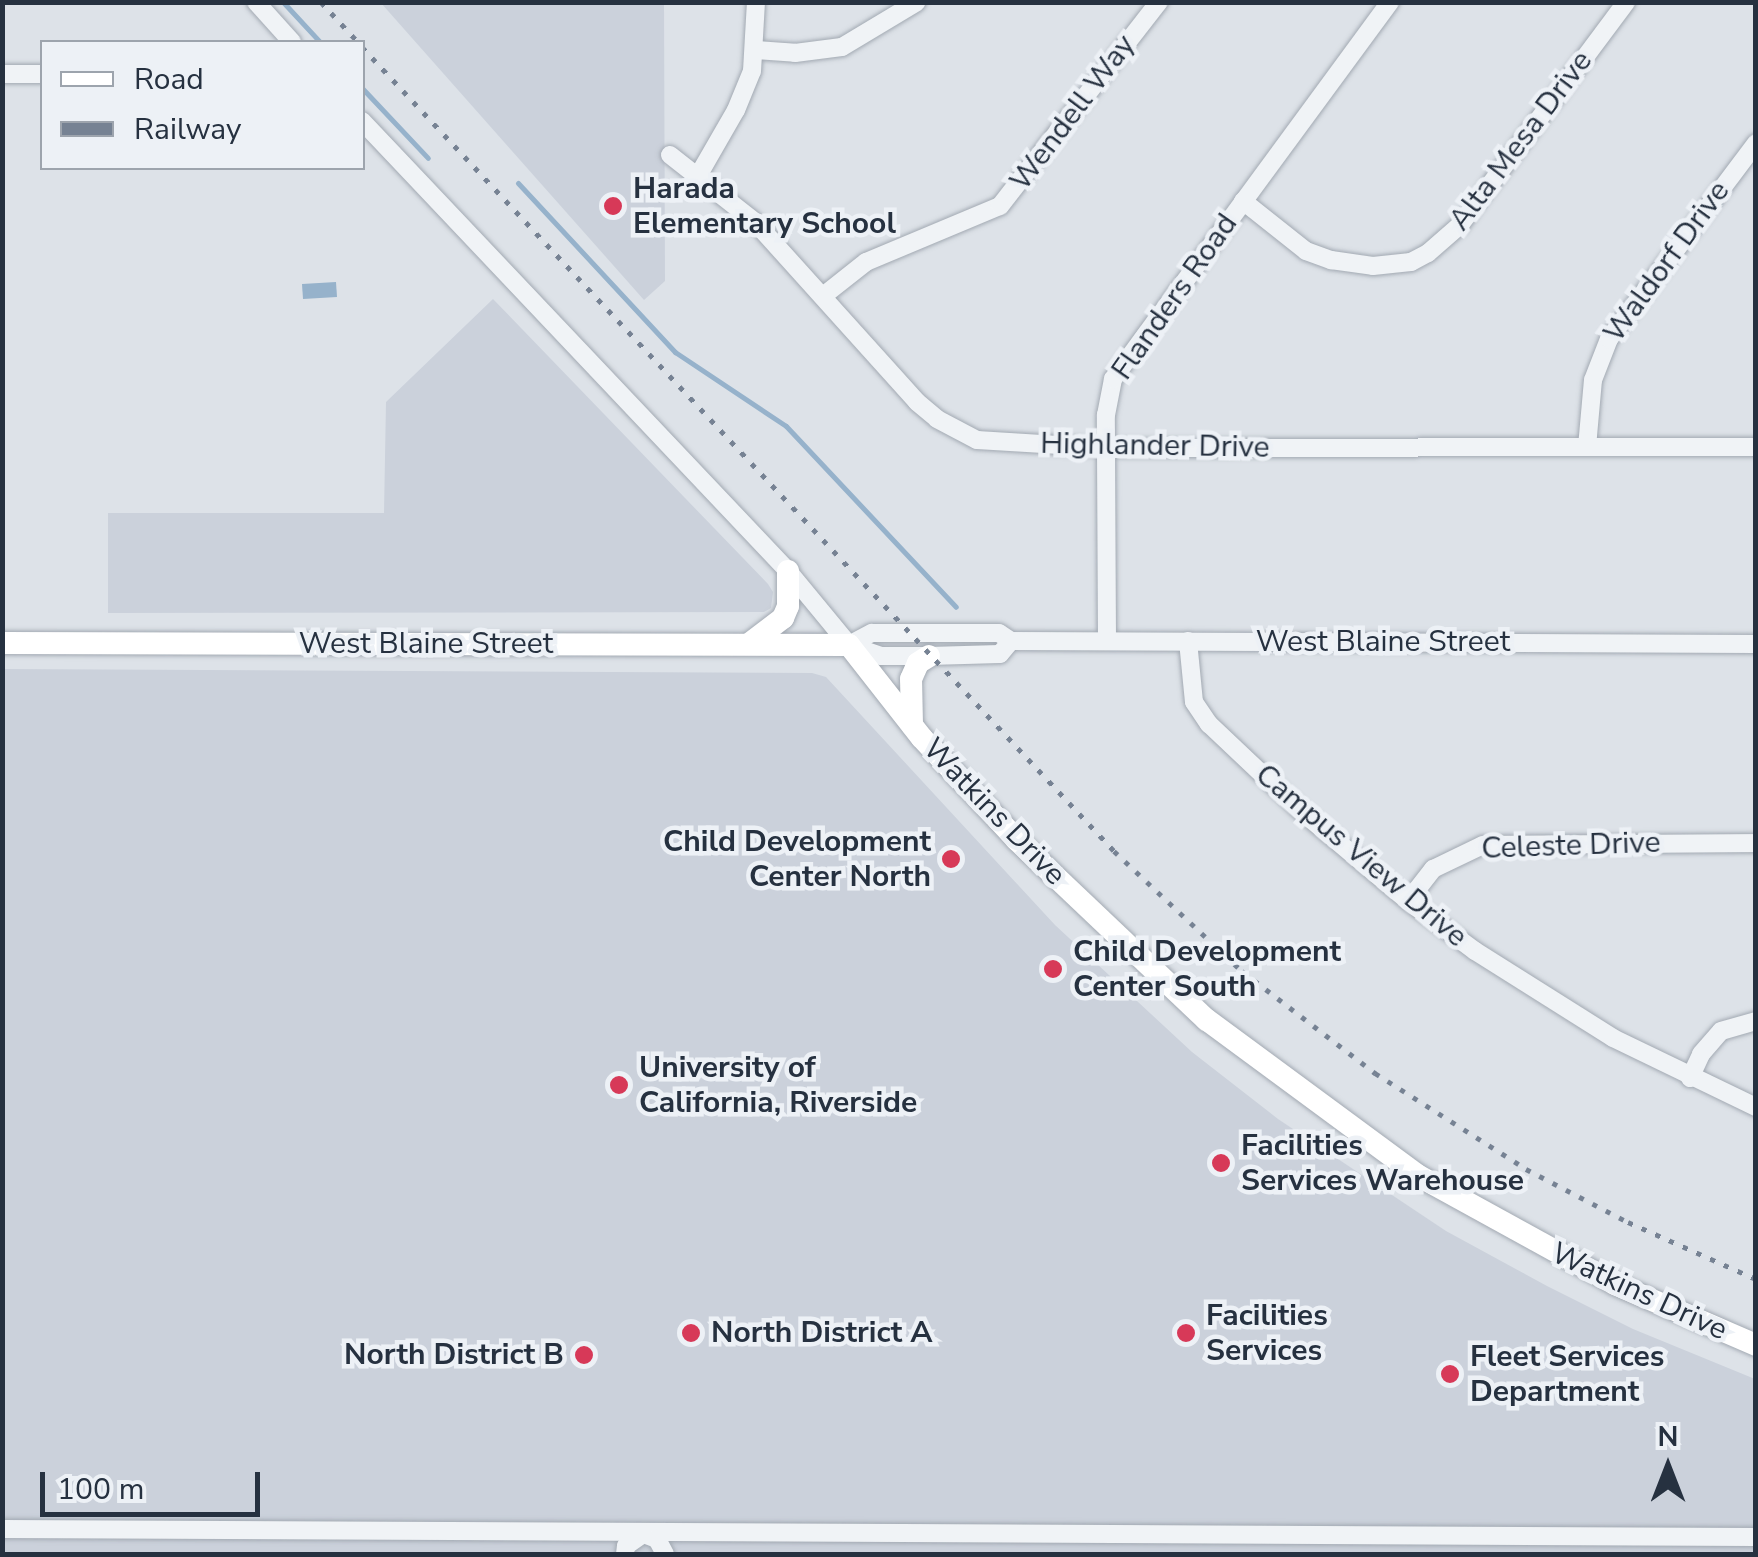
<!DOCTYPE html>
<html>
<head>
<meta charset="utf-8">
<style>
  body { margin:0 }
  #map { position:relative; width:1758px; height:1557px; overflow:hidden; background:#dde2e8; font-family:"Nunito Sans",sans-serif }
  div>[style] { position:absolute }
  .built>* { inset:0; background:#cbd1db }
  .water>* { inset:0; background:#96b2cb }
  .stream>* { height:5px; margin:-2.5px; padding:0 2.5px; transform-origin:2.5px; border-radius:2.5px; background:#96b2cb }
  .roads { filter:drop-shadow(0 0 2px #a2a9b2) drop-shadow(0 0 2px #a2a9b2) }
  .minor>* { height:18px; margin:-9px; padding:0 9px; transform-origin:9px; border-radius:9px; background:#f0f3f6 }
  .major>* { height:22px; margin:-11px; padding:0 11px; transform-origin:11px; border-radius:11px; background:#fff }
  .rail>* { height:5px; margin-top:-2.5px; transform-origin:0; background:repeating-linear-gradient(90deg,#768293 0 5px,transparent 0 15px) }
  .dots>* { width:28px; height:28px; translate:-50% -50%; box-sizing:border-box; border:5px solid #edf1f6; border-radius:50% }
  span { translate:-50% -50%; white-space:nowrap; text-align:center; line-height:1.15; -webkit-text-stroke:9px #edf1f6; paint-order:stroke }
  .street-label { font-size:30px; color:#263140 }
  .poi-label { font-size:30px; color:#263140; font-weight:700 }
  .left { translate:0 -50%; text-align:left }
  .right { translate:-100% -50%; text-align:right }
  .frame { position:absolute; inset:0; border:5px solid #263140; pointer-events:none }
  .legend { position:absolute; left:40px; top:40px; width:325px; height:130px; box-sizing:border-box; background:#edf1f6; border:2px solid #9da4ad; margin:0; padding:12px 18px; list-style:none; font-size:30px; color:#263140 }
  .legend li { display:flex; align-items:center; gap:20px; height:50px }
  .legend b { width:50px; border:2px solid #9da4ad }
  .north { position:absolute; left:1618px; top:1417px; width:100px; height:100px; -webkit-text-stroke:8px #edf1f6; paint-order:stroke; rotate:0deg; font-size:28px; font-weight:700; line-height:40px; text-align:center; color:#263140 }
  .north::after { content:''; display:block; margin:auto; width:35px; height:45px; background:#263140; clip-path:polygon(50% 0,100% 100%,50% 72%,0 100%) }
  .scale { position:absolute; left:40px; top:1472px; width:220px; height:45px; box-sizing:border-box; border:5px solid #263140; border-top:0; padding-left:12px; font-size:30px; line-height:35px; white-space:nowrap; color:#263140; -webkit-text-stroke:8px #edf1f6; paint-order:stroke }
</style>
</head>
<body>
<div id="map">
  <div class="built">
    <i style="clip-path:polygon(381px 3px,664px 3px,665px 281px,644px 300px)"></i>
    <i style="clip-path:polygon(493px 299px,768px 584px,773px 592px,771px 608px,764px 612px,108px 613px,108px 513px,384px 513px,386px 402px)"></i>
    <i style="clip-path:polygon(2px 669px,812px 673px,826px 677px,1055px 925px,1192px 1052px,1278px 1119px,1446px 1231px,1547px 1286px,1633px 1329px,1755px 1379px,1755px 1554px,3px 1554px)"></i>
  </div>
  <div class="water">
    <i style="clip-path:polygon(336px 282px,337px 297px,303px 299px,302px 284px)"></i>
  </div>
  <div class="stream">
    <i style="left:283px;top:2px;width:54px;rotate:47.2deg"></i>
    <i style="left:362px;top:88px;width:96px;rotate:46.7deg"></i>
    <i style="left:518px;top:183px;width:231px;rotate:47.1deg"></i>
    <i style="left:675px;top:352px;width:133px;rotate:33.7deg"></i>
    <i style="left:786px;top:426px;width:248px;rotate:46.8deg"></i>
  </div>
  <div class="roads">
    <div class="minor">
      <i style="left:256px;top:2px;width:54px;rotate:48deg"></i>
      <i style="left:756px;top:50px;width:39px;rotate:4deg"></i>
      <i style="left:795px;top:53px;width:47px;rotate:-7.3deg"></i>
      <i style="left:842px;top:47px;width:87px;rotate:-31deg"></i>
      <i style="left:2px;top:74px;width:40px"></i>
      <i style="left:362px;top:121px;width:620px;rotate:46.57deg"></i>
      <i style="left:788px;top:571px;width:96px;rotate:50.5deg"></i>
      <i style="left:670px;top:155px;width:108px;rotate:38.2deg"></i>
      <i style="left:755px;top:222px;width:242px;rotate:48deg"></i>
      <i style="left:917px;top:402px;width:26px;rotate:40deg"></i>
      <i style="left:937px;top:419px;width:45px;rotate:27.7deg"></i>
      <i style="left:977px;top:440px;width:129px;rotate:3.5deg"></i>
      <i style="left:1106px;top:448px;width:650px;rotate:-0.09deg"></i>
      <i style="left:698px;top:176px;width:76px;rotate:-60.1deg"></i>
      <i style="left:736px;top:110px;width:42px;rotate:-67.7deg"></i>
      <i style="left:752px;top:71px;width:69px;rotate:-86.7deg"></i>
      <i style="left:1243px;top:201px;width:80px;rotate:38.4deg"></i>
      <i style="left:1306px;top:251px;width:27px;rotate:20deg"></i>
      <i style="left:1331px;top:260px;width:42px;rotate:8.1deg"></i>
      <i style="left:1373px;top:266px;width:38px;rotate:-6deg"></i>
      <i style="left:1411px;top:262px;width:19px;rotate:-28deg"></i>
      <i style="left:1428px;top:253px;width:43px;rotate:-41.2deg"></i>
      <i style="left:1460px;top:225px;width:278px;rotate:-53.3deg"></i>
      <i style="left:823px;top:296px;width:55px;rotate:-38.3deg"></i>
      <i style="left:866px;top:262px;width:145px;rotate:-22.7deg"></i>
      <i style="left:1000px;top:206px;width:259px;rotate:-52.1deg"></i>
      <i style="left:1587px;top:447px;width:67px;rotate:-84.9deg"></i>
      <i style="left:1593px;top:380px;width:44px;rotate:-68.7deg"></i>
      <i style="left:1609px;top:339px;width:245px;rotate:-53.1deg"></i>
      <i style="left:1107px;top:640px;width:225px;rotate:-90.3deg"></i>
      <i style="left:1106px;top:415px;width:37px;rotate:-79deg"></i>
      <i style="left:1113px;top:379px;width:468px;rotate:-53.7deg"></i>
      <i style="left:1188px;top:641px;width:61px;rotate:84.4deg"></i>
      <i style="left:1194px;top:702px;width:27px;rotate:56deg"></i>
      <i style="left:1209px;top:724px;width:127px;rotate:43.4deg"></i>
      <i style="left:1301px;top:811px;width:140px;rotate:40.1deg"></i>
      <i style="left:1408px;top:901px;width:84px;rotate:36.7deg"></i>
      <i style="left:1475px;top:951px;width:163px;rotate:32.2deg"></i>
      <i style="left:1613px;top:1038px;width:159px;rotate:25.8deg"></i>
      <i style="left:849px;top:645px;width:26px;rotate:-28deg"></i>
      <i style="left:872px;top:633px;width:127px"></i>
      <i style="left:999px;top:633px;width:14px;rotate:34deg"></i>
      <i style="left:1011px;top:641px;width:745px;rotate:0.23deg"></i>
      <i style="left:849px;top:645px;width:34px;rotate:19deg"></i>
      <i style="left:881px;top:656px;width:48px"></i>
      <i style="left:929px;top:656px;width:71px;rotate:-1.6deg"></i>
      <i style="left:1000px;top:654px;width:17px;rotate:-50deg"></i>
      <i style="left:1408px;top:901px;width:41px;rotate:-52deg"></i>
      <i style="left:1433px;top:869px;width:55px;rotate:-25.6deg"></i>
      <i style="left:1483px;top:845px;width:273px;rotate:-0.4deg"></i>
      <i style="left:1690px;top:1078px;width:26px;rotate:-65deg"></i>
      <i style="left:1701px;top:1054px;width:30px;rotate:-49deg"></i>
      <i style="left:1721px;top:1031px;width:36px;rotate:-16deg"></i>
      <i style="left:2px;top:1529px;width:1754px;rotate:0.26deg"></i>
      <i style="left:644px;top:1534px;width:14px;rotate:21deg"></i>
      <i style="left:657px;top:1539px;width:17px;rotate:62deg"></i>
      <i style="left:625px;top:1554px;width:8px;rotate:-83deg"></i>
      <i style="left:626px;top:1546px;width:21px;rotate:-35deg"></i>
    </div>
    <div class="major">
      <i style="left:2px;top:643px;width:847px;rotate:0.14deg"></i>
      <i style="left:849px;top:645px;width:118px;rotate:51.9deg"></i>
      <i style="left:922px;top:738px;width:139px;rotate:47deg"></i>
      <i style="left:1017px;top:840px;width:262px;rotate:43.5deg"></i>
      <i style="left:1207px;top:1020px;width:261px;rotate:36.4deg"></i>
      <i style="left:1417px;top:1175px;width:226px;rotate:28.8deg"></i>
      <i style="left:1615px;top:1284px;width:154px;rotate:23.4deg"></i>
      <i style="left:749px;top:644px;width:43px;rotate:-37.4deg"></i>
      <i style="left:783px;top:618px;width:13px;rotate:-67deg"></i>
      <i style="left:788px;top:606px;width:35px;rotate:-90deg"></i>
      <i style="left:912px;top:725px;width:46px;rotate:-91.2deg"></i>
      <i style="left:911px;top:679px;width:17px;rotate:-66deg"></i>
      <i style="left:918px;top:663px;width:13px;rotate:-32deg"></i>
    </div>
  </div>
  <div class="rail">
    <i style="left:321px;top:2px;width:54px;rotate:47.2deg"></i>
    <i style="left:362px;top:47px;width:1101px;rotate:46.91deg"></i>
    <i style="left:1114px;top:851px;width:175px;rotate:43.2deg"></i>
    <i style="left:1242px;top:971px;width:168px;rotate:37.5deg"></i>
    <i style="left:1375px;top:1073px;width:179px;rotate:32.4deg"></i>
    <i style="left:1526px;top:1169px;width:115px;rotate:27.5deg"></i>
    <i style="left:1628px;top:1222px;width:140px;rotate:24deg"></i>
  </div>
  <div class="dots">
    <i style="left:613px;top:206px;background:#d73958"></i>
    <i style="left:951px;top:859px;background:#d73958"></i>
    <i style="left:1053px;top:969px;background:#d73958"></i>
    <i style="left:619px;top:1085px;background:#d73958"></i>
    <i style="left:1221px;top:1163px;background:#d73958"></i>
    <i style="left:691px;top:1333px;background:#d73958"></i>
    <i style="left:1186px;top:1333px;background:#d73958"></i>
    <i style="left:584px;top:1355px;background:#d73958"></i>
    <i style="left:1450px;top:1374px;background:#d73958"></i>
  </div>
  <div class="street-label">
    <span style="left:1073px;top:113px;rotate:-53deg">Wendell Way</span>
    <span style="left:1521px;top:141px;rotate:-53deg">Alta Mesa Drive</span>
    <span style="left:1667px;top:262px;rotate:-54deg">Waldorf Drive</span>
    <span style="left:1175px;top:297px;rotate:-55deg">Flanders Road</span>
    <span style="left:1155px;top:446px;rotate:1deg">Highlander Drive</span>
    <span style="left:1383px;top:642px">West Blaine Street</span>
    <span style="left:426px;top:644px">West Blaine Street</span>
    <span style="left:994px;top:812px;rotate:46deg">Watkins Drive</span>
    <span style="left:1571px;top:846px;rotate:-2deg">Celeste Drive</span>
    <span style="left:1361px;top:856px;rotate:40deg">Campus View Drive</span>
    <span style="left:1639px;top:1292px;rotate:25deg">Watkins Drive</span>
  </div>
  <div class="poi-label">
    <span class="left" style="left:633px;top:206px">Harada<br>Elementary School</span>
    <span class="right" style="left:931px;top:859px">Child Development<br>Center North</span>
    <span class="left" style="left:1073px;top:969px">Child Development<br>Center South</span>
    <span class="left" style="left:639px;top:1085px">University of<br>California, Riverside</span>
    <span class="left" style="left:1241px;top:1163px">Facilities<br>Services Warehouse</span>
    <span class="left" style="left:1206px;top:1333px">Facilities<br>Services</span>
    <span class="left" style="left:711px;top:1333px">North District A</span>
    <span class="right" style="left:564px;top:1355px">North District B</span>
    <span class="left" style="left:1470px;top:1374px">Fleet Services<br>Department</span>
  </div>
  <div class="frame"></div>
  <ul class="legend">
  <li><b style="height:12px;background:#fff"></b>Road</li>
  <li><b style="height:12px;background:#768293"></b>Railway</li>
  </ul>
  <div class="north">N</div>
  <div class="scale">100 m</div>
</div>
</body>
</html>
